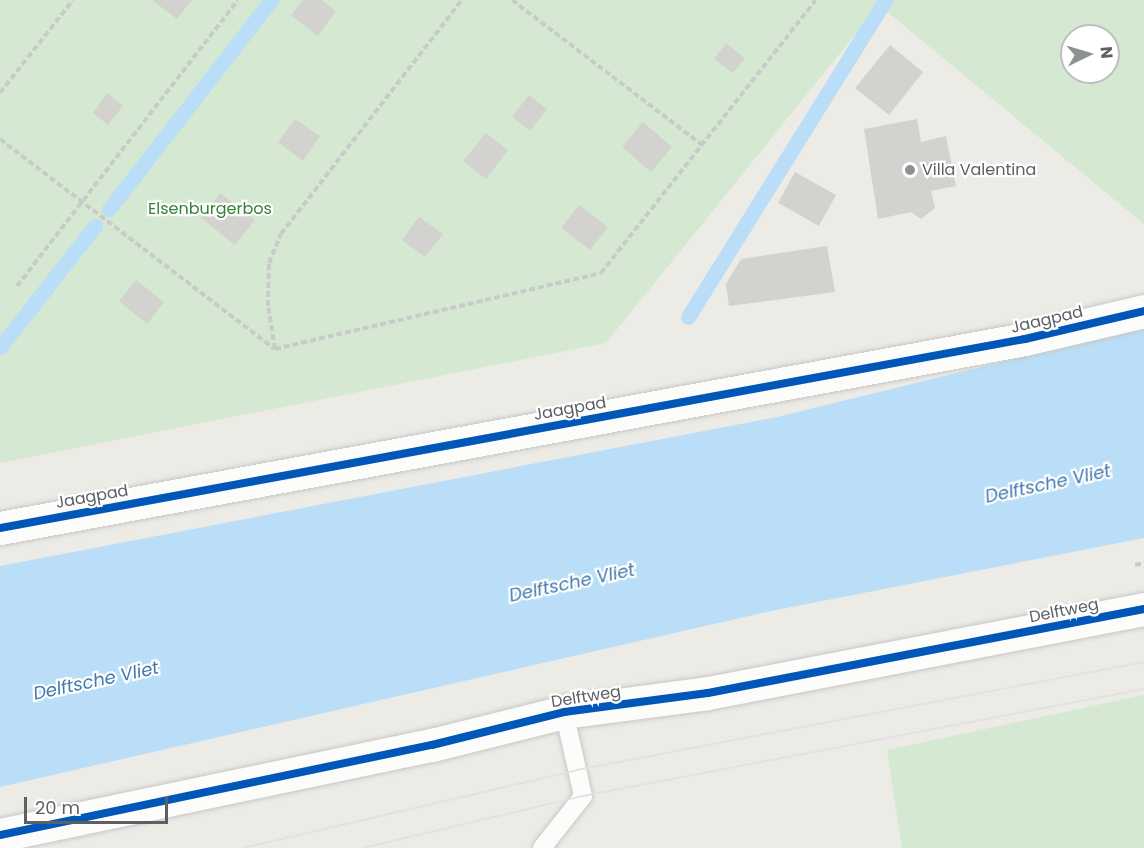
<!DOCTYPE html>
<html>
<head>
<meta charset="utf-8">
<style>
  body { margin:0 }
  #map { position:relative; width:1144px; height:848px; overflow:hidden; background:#ecebe6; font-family:Poppins,sans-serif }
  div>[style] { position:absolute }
  .green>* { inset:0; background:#d4e8d2 }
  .water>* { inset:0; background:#badef7 }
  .stream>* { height:15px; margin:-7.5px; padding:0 7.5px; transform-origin:7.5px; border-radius:7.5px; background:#badef7 }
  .building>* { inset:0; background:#d3d2cf }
  .path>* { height:4px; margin-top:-2px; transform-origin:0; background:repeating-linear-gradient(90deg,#c8ccc9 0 6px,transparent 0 9px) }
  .roads { filter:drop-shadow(0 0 2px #c7c7c7) drop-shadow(0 0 2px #c7c7c7) }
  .lane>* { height:18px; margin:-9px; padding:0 9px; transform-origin:9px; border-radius:9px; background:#fcfcfb }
  .street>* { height:33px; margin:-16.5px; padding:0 16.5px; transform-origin:16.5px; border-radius:16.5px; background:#fcfcfb }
  .tram>* { height:1.5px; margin:-0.75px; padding:0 0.75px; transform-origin:0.75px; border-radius:0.75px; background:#e3e2e2 }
  .cycleway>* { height:8px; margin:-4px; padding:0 4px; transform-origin:4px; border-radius:4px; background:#0057b8 }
  .dots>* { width:16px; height:16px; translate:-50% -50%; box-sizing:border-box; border:3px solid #fff; border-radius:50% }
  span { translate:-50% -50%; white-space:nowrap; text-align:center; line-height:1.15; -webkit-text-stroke:4.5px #fff; paint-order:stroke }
  .poi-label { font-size:16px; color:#5c6064 }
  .left { translate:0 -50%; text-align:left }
  .park-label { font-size:16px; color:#358237 }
  .street-label { font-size:16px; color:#5c6064 }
  .water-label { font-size:18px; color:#4279af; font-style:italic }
  .north { position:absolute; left:1060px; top:24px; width:60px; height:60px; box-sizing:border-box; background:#fff; border:2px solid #bebfc1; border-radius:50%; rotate:85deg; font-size:16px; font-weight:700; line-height:24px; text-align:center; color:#5c6064 }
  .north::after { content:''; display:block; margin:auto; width:21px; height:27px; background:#8e9192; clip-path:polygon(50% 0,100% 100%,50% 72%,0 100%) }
  .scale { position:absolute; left:24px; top:797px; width:144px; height:27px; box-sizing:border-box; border:3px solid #5c6064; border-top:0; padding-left:8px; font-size:18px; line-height:21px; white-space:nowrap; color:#5c6064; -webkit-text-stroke:4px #fff; paint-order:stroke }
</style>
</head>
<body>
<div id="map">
  <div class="green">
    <i style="clip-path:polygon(evenodd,0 0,1144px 0,1144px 224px,879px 5px,606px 343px,0 463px,0 0,1072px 36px,1108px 36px,1108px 72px,1072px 72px,1072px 36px)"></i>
    <i style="clip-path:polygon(1144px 695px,1144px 848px,902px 848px,887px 750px)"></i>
  </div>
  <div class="water">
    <i style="clip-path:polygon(1144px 327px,1144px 538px,771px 611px,0 787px,0 566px,777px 417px)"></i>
  </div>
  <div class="stream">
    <i style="left:109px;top:209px;width:264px;rotate:-52.2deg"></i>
    <i style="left:688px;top:317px;width:373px;rotate:-58.1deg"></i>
    <i style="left:0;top:347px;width:154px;rotate:-51.9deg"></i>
  </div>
  <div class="building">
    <i style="clip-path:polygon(152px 0,192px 0,177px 19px)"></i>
    <i style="clip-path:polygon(303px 0,322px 0,336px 11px,318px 36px,291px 15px)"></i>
    <i style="clip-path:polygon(726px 43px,745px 58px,733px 73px,714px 59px)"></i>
    <i style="clip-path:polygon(890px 45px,923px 72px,889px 115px,855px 88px)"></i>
    <i style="clip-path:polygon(107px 93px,123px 106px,108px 125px,93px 113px)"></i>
    <i style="clip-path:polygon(529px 95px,547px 109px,530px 131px,512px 117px)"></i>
    <i style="clip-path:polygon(295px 119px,320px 136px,303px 161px,278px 142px)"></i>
    <i style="clip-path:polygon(917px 119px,921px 142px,946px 136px,956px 186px,931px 191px,935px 208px,921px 219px,911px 212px,878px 219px,864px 129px)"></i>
    <i style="clip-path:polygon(643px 122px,672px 147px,651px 172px,622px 147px)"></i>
    <i style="clip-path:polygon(486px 133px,508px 150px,486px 179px,463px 161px)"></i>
    <i style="clip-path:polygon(795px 172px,836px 195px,819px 226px,778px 203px)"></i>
    <i style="clip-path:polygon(220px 193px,255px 220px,235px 245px,201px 218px)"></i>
    <i style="clip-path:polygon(579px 205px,608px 227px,590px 250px,561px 228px)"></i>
    <i style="clip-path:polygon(419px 217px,443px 234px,425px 257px,402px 240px)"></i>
    <i style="clip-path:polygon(827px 246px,835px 292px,729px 306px,726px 284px,741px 259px)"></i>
    <i style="clip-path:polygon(136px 280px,164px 302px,147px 324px,119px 301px)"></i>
  </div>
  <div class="path">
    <i style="left:512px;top:0;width:239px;rotate:37.3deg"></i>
    <i style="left:0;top:93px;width:118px;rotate:-51.9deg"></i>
    <i style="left:0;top:139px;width:346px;rotate:37.4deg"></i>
    <i style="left:275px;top:349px;width:335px;rotate:-13.1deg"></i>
    <i style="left:601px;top:273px;width:347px;rotate:-51.8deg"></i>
    <i style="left:17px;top:286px;width:361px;rotate:-52.3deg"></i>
    <i style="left:275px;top:349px;width:44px;rotate:-99.2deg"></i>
    <i style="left:268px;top:306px;width:43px;rotate:-88.7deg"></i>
    <i style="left:269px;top:263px;width:31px;rotate:-68deg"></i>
    <i style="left:281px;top:234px;width:296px;rotate:-52.3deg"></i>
    <i style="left:1135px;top:565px;width:9px;rotate:-13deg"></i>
  </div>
  <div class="roads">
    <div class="lane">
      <i style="left:542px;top:848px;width:66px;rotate:-51.7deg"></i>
      <i style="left:583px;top:796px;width:86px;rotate:-102.7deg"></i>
    </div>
    <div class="street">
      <i style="left:0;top:528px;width:1042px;rotate:-10.45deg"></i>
      <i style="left:1025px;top:339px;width:122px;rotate:-13.2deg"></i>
      <i style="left:0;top:835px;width:441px;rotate:-11.8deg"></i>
      <i style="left:432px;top:745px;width:136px;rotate:-14deg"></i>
      <i style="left:564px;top:712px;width:145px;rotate:-7.5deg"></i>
      <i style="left:708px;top:693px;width:444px;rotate:-10.9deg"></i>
    </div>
  </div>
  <div class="tram">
    <i style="left:243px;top:848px;width:343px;rotate:-13.1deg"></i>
    <i style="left:577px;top:770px;width:577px;rotate:-10.78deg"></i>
    <i style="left:363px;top:848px;width:226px;rotate:-13.3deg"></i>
    <i style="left:583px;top:796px;width:571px;rotate:-10.8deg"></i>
  </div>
  <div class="cycleway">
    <i style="left:0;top:528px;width:1042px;rotate:-10.45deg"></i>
    <i style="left:1025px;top:339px;width:122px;rotate:-13.2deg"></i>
    <i style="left:0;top:835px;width:441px;rotate:-11.8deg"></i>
    <i style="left:432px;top:745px;width:136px;rotate:-14deg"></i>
    <i style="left:564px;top:712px;width:145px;rotate:-7.5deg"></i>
    <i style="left:708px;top:693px;width:444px;rotate:-10.9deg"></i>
  </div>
  <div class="dots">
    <i style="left:910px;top:170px;background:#8e9192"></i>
  </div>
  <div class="poi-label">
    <span class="left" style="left:922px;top:170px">Villa Valentina</span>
  </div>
  <div class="park-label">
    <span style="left:210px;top:209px">Elsenburgerbos</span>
  </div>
  <div class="street-label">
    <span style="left:1047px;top:320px;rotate:-13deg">Jaagpad</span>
    <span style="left:570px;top:409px;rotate:-10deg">Jaagpad</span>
    <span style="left:92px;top:497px;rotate:-10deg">Jaagpad</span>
    <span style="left:1064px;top:611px;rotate:-11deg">Delftweg</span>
    <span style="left:586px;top:697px;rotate:-9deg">Delftweg</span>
  </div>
  <div class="water-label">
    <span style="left:1048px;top:484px;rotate:-12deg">Delftsche Vliet</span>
    <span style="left:572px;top:583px;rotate:-12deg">Delftsche Vliet</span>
    <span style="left:96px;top:681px;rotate:-12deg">Delftsche Vliet</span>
  </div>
  <div class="north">N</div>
  <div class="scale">20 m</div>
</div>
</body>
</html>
